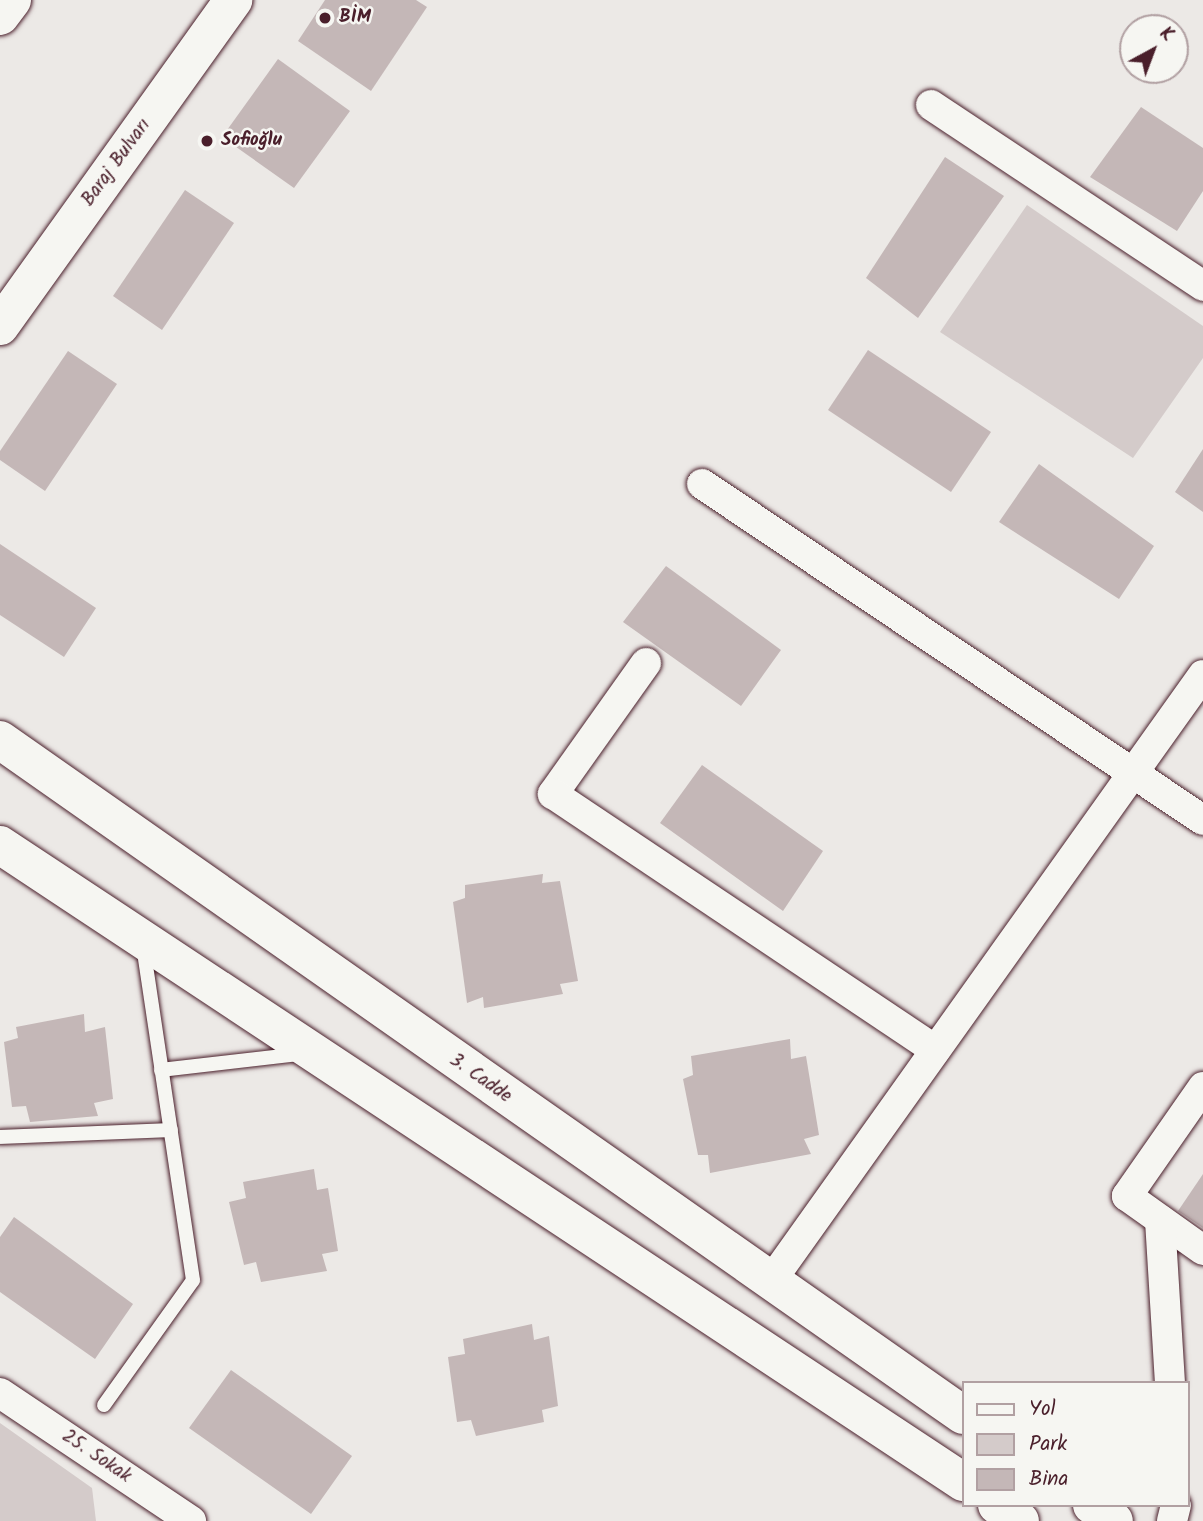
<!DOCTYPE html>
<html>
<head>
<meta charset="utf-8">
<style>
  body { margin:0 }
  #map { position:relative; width:1203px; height:1521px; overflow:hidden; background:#ece9e6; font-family:Kalam,sans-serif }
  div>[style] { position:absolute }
  .green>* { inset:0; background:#d4cbca }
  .building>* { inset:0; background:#c4b7b7 }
  .roads { filter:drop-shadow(0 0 2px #4a1f2b) drop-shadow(0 0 2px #4a1f2b) }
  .lane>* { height:14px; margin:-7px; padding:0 7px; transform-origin:7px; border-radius:7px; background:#f6f6f2 }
  .street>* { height:30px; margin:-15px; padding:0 15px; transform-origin:15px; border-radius:15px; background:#f6f6f2 }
  .secondary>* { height:38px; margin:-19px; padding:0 19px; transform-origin:19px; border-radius:19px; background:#f6f6f2 }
  .dots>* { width:19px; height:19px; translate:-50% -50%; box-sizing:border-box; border:4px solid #f6f6f2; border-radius:50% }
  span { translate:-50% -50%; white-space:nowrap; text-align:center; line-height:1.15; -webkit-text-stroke:5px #f6f6f2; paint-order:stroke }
  .poi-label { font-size:19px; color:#4a1f2b; font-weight:700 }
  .left { translate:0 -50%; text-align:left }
  .street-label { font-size:19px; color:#4a1f2b }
  .legend { position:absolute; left:962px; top:1381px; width:228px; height:126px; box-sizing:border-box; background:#f6f6f2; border:2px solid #b1a0a2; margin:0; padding:9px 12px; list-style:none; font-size:21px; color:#4a1f2b }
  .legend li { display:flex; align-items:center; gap:14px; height:35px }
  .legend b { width:35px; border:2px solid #b1a0a2 }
  .north { position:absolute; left:1119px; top:14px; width:70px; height:70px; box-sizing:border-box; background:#f6f6f2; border:2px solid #b1a0a2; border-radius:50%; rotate:41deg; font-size:19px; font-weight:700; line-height:28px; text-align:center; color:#4a1f2b }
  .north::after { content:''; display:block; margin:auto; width:24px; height:32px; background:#4a1f2b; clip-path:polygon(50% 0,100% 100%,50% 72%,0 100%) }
</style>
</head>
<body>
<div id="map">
  <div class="green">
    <i style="clip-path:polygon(1027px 205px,1203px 326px,1203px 358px,1133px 458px,940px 332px)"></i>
    <i style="clip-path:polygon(0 1423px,92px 1488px,96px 1521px,0 1521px)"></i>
  </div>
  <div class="building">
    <i style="clip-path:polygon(325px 0,416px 0,427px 7px,371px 91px,298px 41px)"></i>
    <i style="clip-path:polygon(278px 59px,350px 111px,294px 188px,222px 137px)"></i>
    <i style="clip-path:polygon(1141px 107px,1203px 148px,1203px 191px,1177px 231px,1090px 177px)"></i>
    <i style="clip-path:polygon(945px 157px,1004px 196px,918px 318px,866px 278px)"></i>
    <i style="clip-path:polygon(185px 190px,234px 223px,162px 330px,113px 296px)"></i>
    <i style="clip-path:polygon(868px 350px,991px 432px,951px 492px,828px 410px)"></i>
    <i style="clip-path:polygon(68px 351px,117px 384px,45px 491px,0 460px,0 451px)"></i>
    <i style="clip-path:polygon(1203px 449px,1203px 512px,1175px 492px)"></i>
    <i style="clip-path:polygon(1039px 464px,1154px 546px,1119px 599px,999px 522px)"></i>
    <i style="clip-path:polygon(0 544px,96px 608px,64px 657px,0 615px)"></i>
    <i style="clip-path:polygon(666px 566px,781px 650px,741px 706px,623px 622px)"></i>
    <i style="clip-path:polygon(702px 765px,823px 851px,783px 911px,660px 823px)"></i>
    <i style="clip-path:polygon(543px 874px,542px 883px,560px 881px,578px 981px,560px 984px,563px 994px,484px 1008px,483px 997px,467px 1003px,453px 902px,465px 898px,465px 885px)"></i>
    <i style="clip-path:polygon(84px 1014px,85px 1032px,105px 1027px,113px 1099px,94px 1103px,98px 1116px,30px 1122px,26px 1106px,12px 1107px,4px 1042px,18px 1038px,16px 1027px)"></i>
    <i style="clip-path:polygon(790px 1039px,791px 1059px,806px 1056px,819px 1135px,804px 1139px,811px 1154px,710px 1173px,708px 1155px,698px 1155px,683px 1079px,693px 1075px,691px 1056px)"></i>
    <i style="clip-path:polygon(314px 1169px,317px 1190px,328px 1188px,338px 1251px,322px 1254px,327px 1271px,261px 1282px,256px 1262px,244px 1265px,229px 1202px,246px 1198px,243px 1182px)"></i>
    <i style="clip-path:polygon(1203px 1174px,1203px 1228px,1178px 1211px)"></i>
    <i style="clip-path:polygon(14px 1217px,133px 1304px,95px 1359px,0 1292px,0 1237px)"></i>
    <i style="clip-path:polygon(532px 1324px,534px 1340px,549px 1336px,558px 1406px,542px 1410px,544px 1422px,476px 1436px,471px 1420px,457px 1422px,448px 1357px,465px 1354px,463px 1339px)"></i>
    <i style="clip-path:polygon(231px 1370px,352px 1456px,311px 1514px,189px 1428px)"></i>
  </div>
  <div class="roads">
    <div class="lane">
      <i style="left:161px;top:1070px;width:140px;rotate:-6.6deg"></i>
      <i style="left:0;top:1137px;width:171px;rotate:-2.3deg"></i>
      <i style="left:104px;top:1405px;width:153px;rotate:-54.5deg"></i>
      <i style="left:193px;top:1280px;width:337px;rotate:-98.5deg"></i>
    </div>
    <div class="street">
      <i style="left:931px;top:105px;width:327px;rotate:33.6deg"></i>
      <i style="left:702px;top:484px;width:603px;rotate:33.85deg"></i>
      <i style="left:646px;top:663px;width:161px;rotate:125.4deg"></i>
      <i style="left:553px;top:794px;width:460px;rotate:33.8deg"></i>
      <i style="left:1203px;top:1087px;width:133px;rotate:124.9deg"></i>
      <i style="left:1127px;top:1196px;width:93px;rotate:35.4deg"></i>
      <i style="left:1160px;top:1220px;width:163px;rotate:86.5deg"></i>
      <i style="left:771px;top:1281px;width:744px;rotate:-54.52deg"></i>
      <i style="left:0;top:1393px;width:230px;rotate:33.8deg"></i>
      <i style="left:1172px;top:1521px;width:16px;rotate:-76deg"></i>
    </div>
    <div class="secondary">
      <i style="left:0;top:16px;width:20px;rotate:-53deg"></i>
      <i style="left:0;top:326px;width:401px;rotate:-54.4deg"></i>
      <i style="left:0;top:740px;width:1176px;rotate:35.03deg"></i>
      <i style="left:0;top:845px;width:1155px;rotate:33.48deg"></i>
      <i style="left:997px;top:1505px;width:28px;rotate:35deg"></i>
      <i style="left:1092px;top:1505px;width:27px;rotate:36deg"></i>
    </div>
  </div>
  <div class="dots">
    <i style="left:325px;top:18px;background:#4a1f2b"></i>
    <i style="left:207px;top:141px;background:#4a1f2b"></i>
  </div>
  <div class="poi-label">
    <span class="left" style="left:339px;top:18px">BİM</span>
    <span class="left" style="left:221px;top:141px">Sofioğlu</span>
  </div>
  <div class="street-label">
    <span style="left:117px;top:163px;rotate:-54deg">Baraj Bulvarı</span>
    <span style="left:480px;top:1079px;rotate:35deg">3. Cadde</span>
    <span style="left:96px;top:1457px;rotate:34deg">25. Sokak</span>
  </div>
  <ul class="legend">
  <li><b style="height:9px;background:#f6f6f2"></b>Yol</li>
  <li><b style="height:19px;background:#d4cbca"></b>Park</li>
  <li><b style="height:19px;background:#c4b7b7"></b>Bina</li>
  </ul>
  <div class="north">K</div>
</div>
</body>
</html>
